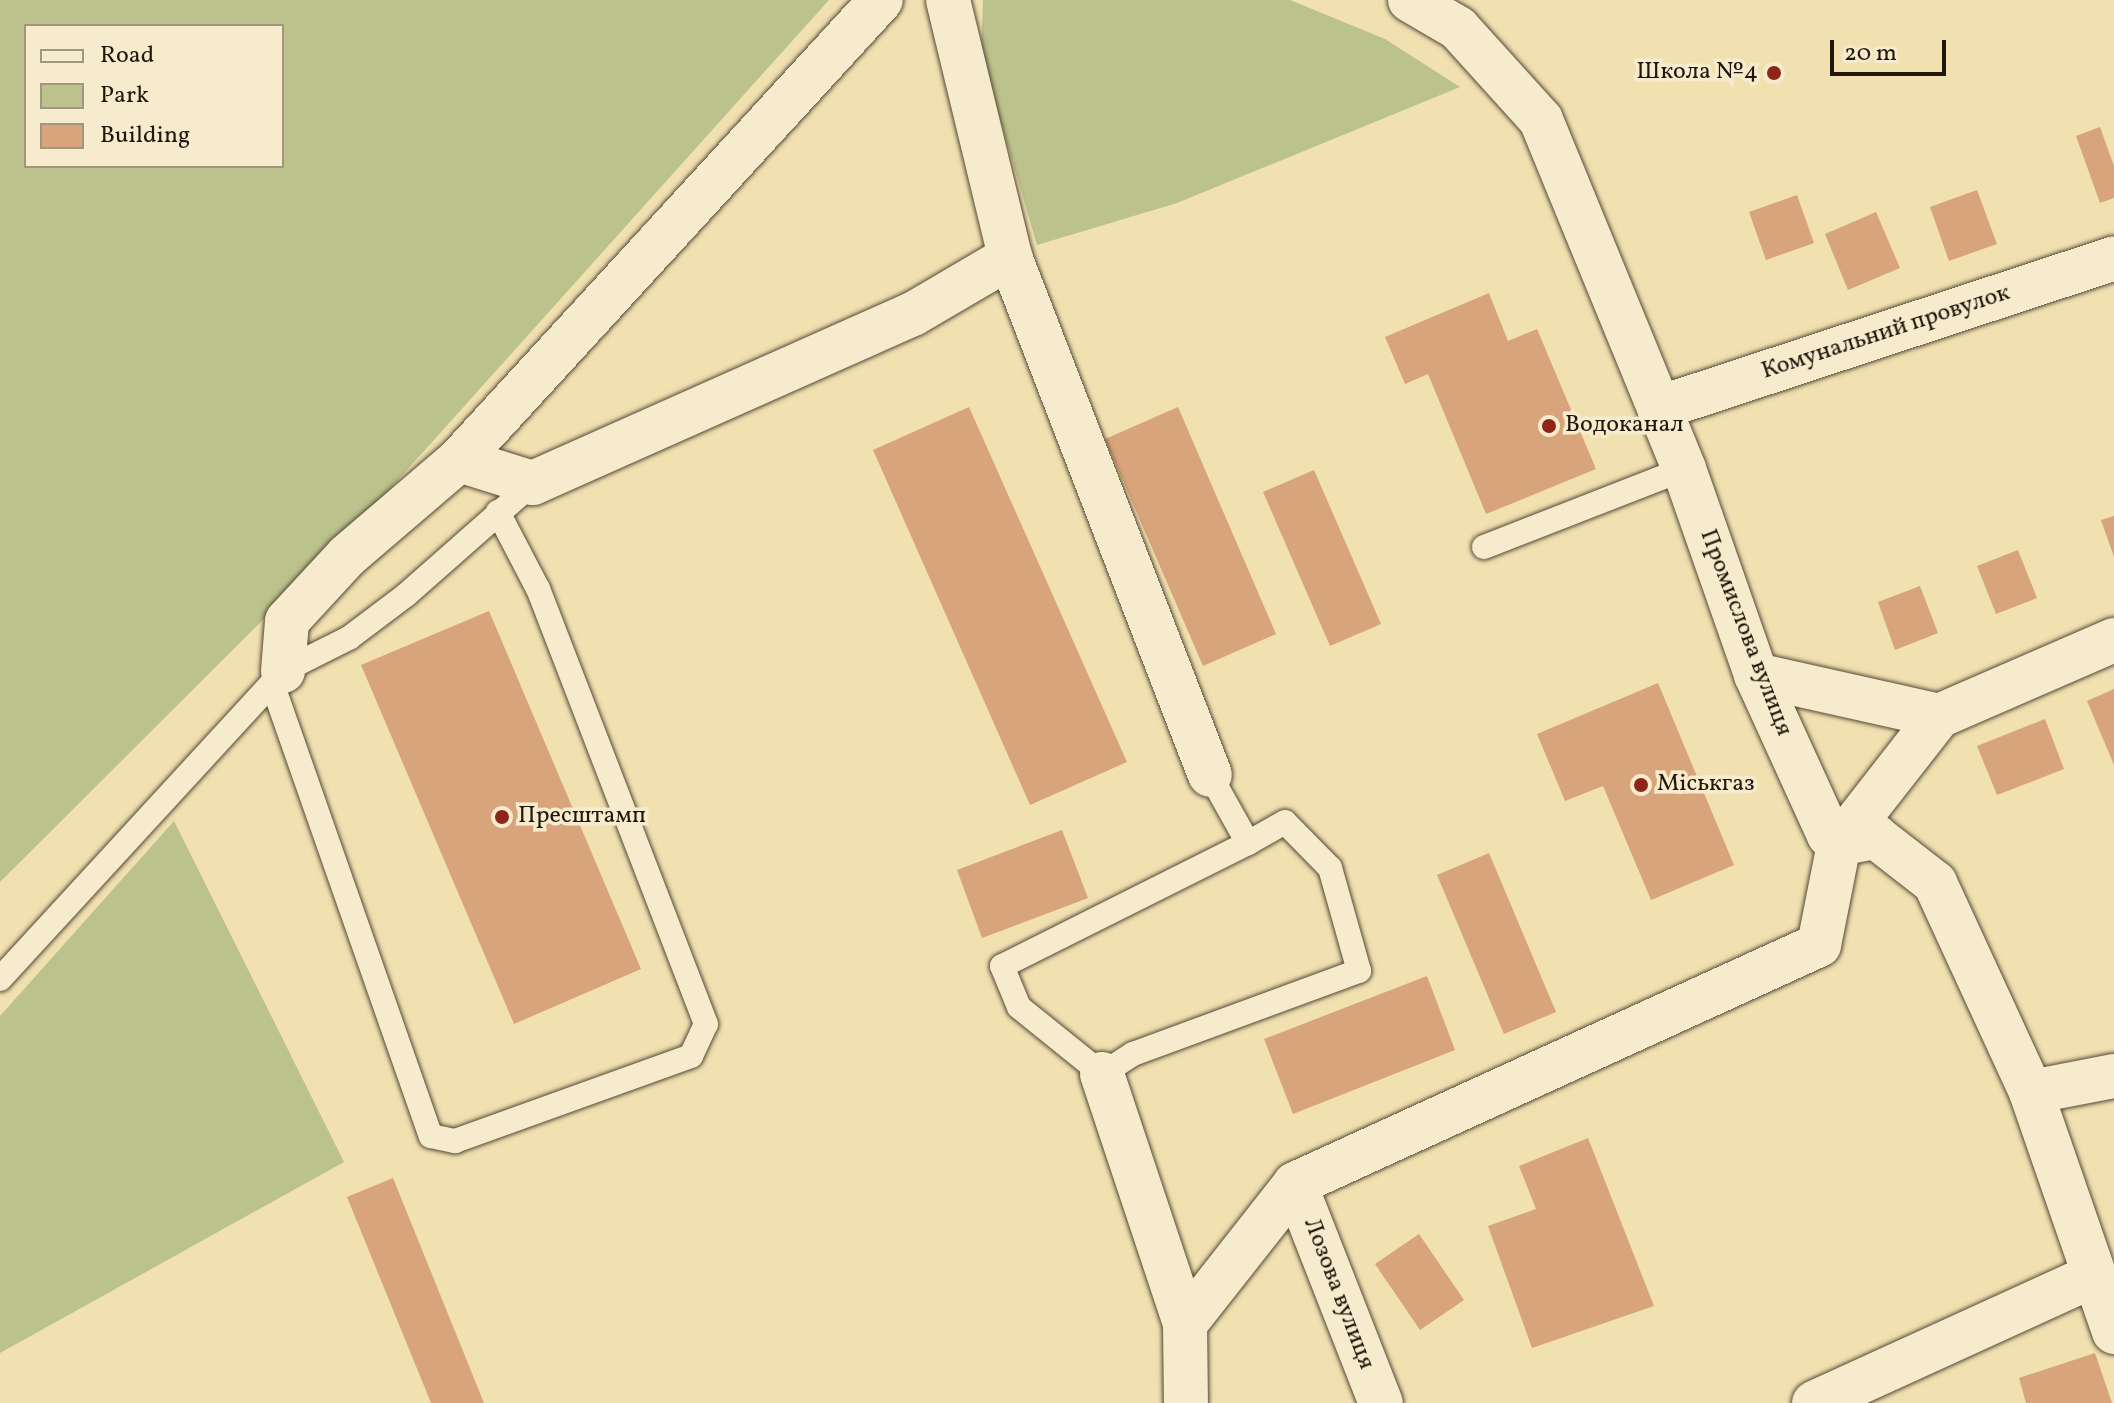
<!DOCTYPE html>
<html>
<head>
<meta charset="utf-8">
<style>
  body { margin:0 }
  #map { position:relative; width:2114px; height:1403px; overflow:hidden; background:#f1e0b0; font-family:Vollkorn,serif }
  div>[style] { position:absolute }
  .green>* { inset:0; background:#bbc28b }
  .building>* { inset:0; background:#d8a47b }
  .roads { filter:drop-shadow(0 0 2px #554936) drop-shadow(0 0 2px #554936) }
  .service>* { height:24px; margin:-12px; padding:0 12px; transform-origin:12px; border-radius:12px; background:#f6ebcc }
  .minor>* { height:44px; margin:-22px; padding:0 22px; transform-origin:22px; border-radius:22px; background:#f6ebcc }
  .dots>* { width:22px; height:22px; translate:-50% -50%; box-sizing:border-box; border:4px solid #f6ebcc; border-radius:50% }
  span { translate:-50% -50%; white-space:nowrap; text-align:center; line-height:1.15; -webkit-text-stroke:7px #f6ebcc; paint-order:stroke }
  .poi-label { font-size:24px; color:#21170d }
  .right { translate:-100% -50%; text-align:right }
  .left { translate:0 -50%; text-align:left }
  .street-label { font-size:24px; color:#21170d }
  .legend { position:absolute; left:24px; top:24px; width:260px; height:144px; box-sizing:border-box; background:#f6ebcc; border:2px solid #a19680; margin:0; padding:10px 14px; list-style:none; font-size:24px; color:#21170d }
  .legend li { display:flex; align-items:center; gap:16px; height:40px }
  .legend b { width:40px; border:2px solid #a19680 }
  .scale { position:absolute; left:1830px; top:40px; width:116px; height:36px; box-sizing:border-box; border:4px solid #21170d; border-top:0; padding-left:10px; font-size:24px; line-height:28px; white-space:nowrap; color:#21170d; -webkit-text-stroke:6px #f6ebcc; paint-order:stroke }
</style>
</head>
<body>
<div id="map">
  <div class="green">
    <i style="clip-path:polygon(evenodd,0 0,829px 0,353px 530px,0 882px,0 0,26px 26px,282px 26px,282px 166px,26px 166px,26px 26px)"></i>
    <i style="clip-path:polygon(983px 0,1290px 0,1385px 39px,1460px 87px,1177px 203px,1037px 245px,981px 54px)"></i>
    <i style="clip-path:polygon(174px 821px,344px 1162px,0 1353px,0 1016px)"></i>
  </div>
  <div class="building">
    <i style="clip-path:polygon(2100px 127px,2114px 166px,2114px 198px,2100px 203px,2076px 136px)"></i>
    <i style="clip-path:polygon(1977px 190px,1997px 244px,1949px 261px,1930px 207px)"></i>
    <i style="clip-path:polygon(1797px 195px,1814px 243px,1766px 260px,1749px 212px)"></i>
    <i style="clip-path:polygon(1876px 212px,1900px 268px,1848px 290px,1825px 234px)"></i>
    <i style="clip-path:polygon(1489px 293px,1508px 341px,1537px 329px,1596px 469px,1486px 514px,1428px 374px,1405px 384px,1385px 337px)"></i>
    <i style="clip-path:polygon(969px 407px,1127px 762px,1030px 805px,873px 450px)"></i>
    <i style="clip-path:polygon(1178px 407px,1276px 634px,1203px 666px,1105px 439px)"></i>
    <i style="clip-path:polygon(1314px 470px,1381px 624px,1330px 646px,1263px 492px)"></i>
    <i style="clip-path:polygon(2114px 516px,2114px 557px,2101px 520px)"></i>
    <i style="clip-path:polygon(2018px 550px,2037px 598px,1996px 614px,1977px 566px)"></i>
    <i style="clip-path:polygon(1920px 586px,1938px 633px,1895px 650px,1878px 602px)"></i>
    <i style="clip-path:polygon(489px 611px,641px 969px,514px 1024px,361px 665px)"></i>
    <i style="clip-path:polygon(1658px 683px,1734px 865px,1651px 900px,1603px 786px,1565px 801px,1537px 734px)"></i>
    <i style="clip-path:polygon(2114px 689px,2114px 765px,2087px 701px)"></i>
    <i style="clip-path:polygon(2045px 719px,2064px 769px,1997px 795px,1977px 746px)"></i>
    <i style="clip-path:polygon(1062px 830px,1088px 898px,982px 938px,957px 870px)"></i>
    <i style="clip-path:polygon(1489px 853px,1556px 1012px,1504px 1034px,1437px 875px)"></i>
    <i style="clip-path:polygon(1427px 976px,1455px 1050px,1293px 1114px,1264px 1039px)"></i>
    <i style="clip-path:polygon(1588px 1138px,1654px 1306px,1532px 1348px,1488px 1226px,1536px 1209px,1519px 1166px)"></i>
    <i style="clip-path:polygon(393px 1178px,484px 1403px,431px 1403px,347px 1197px)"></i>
    <i style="clip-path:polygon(1419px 1234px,1464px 1300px,1420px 1330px,1375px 1264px)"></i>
    <i style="clip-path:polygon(2095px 1353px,2112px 1403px,2026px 1403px,2019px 1378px)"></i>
  </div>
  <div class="roads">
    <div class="service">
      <i style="left:1484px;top:547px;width:215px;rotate:-21.3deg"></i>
      <i style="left:272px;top:683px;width:480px;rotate:70.7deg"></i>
      <i style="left:431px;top:1136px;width:25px;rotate:12deg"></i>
      <i style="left:455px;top:1141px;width:251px;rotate:-19.8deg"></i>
      <i style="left:691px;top:1056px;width:35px;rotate:-65deg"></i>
      <i style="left:706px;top:1024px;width:466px;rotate:-111.1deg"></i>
      <i style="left:538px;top:589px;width:87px;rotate:-117.5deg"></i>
      <i style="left:1210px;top:775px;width:78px;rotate:60.8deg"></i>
      <i style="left:1248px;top:843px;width:275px;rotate:153.4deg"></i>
      <i style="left:1002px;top:966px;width:44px;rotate:67.5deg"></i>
      <i style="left:1019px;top:1007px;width:107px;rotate:38.9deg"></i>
      <i style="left:1102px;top:1074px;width:37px;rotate:-33deg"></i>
      <i style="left:1133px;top:1054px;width:241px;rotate:-20.2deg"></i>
      <i style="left:1359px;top:971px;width:107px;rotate:-105.7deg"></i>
      <i style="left:1330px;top:868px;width:64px;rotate:-134.4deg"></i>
      <i style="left:1285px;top:822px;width:43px;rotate:150.4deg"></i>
      <i style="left:0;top:979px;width:418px;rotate:-47.4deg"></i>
      <i style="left:283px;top:671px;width:74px;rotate:-26.6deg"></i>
      <i style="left:349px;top:638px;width:71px;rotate:-37deg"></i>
      <i style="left:406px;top:595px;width:169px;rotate:-41.4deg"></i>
    </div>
    <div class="minor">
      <i style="left:948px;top:0;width:264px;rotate:76.4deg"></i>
      <i style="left:1010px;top:257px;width:555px;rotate:68.89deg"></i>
      <i style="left:1410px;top:0;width:56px;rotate:30.3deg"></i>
      <i style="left:1458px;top:28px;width:124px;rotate:47.9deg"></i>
      <i style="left:1541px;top:120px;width:377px;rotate:67.7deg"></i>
      <i style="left:1684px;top:469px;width:218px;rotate:70.7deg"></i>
      <i style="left:1756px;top:675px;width:176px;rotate:65.5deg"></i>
      <i style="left:1829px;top:835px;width:13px;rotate:42deg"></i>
      <i style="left:1839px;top:844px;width:38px;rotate:-11deg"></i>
      <i style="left:1876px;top:837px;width:75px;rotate:37.9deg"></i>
      <i style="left:1935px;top:883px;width:230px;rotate:65.3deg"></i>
      <i style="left:2031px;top:1092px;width:254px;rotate:70.9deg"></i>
      <i style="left:1659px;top:408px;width:479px;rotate:-18.2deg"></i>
      <i style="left:459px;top:460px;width:77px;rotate:17.3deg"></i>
      <i style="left:533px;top:483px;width:416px;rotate:-24deg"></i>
      <i style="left:913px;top:314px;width:113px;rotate:-30.4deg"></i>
      <i style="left:283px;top:671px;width:50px;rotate:-85.4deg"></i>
      <i style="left:287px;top:621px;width:88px;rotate:-47.3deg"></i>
      <i style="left:347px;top:556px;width:148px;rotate:-40.6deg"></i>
      <i style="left:459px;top:460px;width:624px;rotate:-47.47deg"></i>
      <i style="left:1756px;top:675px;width:188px;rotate:12.6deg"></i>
      <i style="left:1102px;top:1074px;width:263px;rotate:71.6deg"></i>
      <i style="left:1185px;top:1324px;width:79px;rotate:89.3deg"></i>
      <i style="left:2031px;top:1092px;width:85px;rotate:-10.9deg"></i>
      <i style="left:1295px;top:1184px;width:235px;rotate:68.6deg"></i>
      <i style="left:1185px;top:1324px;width:178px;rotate:-51.8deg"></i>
      <i style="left:1295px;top:1184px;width:576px;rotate:-24.52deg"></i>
      <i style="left:1819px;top:945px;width:103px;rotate:-78.8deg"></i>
      <i style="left:1839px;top:844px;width:162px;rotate:-52deg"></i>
      <i style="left:1939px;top:716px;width:191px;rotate:-23.5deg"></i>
      <i style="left:1814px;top:1403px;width:307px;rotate:-24.5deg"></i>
    </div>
  </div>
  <div class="dots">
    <i style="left:1774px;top:73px;background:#8f2418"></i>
    <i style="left:1549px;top:426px;background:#8f2418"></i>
    <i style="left:1641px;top:785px;background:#8f2418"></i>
    <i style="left:502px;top:817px;background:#8f2418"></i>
  </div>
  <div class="poi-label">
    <span class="right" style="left:1758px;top:73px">Школа №4</span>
    <span class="left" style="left:1565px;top:426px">Водоканал</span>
    <span class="left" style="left:1657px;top:785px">Міськгаз</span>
    <span class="left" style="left:518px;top:817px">Пресштамп</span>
  </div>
  <div class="street-label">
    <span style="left:1886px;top:333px;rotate:-18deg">Комунальний провулок</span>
    <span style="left:1745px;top:633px;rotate:69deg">Промислова вулиця</span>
    <span style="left:1338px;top:1294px;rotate:69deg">Лозова вулиця</span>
  </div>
  <ul class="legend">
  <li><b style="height:10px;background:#f6ebcc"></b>Road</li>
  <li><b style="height:22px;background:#bbc28b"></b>Park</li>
  <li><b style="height:22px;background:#d8a47b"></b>Building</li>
  </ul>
  <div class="scale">20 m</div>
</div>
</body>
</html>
